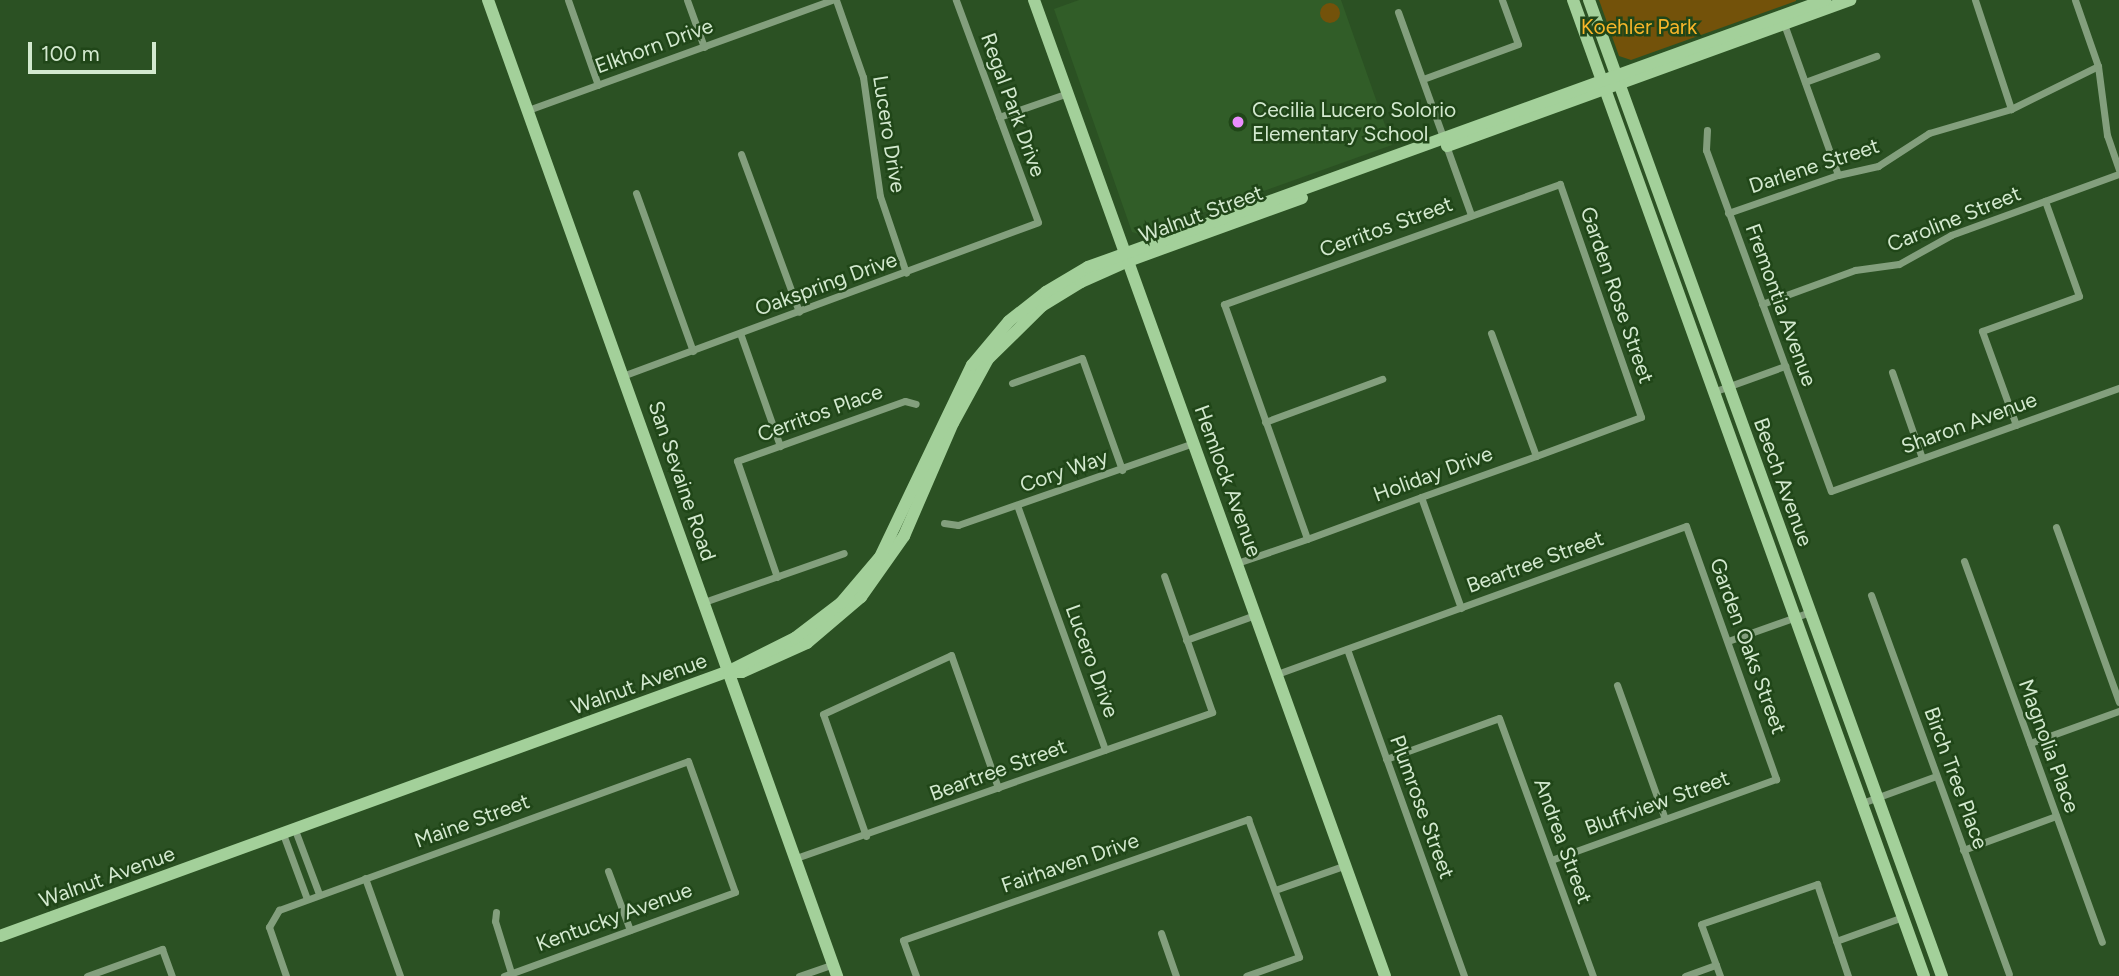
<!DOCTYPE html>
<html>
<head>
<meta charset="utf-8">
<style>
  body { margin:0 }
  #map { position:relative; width:2119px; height:976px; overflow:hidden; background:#2b5123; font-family:Figtree,sans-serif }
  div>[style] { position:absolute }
  .built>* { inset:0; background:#315d28 }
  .green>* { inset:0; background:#73520a }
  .round { border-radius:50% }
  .street>* { height:7px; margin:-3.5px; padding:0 3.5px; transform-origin:3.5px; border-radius:3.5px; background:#839f7d }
  .secondary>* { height:12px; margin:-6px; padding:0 6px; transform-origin:6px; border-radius:6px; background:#a3d09a }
  .dots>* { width:19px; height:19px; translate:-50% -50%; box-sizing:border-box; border:4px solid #204618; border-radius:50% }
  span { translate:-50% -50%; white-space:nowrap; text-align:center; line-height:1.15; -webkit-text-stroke:5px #204618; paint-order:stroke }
  .park-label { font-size:21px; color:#f7b52a }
  .street-label { font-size:21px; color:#d3e9cf }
  .poi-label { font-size:21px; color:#d3e9cf }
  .left { translate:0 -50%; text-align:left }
  .scale { position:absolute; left:28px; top:42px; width:128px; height:32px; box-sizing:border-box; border:4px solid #d3e9cf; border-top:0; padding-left:9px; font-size:21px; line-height:24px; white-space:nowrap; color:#d3e9cf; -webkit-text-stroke:5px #204618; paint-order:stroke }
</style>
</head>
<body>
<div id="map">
  <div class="built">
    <i style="clip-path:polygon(1079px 0,1341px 0,1392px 145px,1141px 235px,1132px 232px,1054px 9px)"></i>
  </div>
  <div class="green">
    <i style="clip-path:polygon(1599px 0,1796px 0,1796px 1px,1631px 60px,1619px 56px)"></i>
    <i class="round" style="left:1320px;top:3px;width:20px;height:20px"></i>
  </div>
  <div class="street">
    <i style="left:568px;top:0;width:90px;rotate:70.6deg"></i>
    <i style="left:687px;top:0;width:50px;rotate:70.1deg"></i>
    <i style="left:836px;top:0;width:82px;rotate:70.7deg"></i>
    <i style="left:863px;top:77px;width:120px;rotate:81.9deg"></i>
    <i style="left:880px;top:196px;width:81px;rotate:71.3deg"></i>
    <i style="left:1975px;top:0;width:115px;rotate:71.7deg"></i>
    <i style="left:2075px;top:0;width:70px;rotate:70.8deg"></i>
    <i style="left:2098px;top:66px;width:70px;rotate:82.6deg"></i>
    <i style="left:2107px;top:135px;width:37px;rotate:71deg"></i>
    <i style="left:1398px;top:12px;width:216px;rotate:70.2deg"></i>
    <i style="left:1784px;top:24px;width:160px;rotate:70.3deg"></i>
    <i style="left:1423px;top:79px;width:101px;rotate:-20.2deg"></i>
    <i style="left:1518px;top:44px;width:47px;rotate:-110deg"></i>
    <i style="left:1805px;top:82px;width:76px;rotate:-20.1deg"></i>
    <i style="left:528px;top:110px;width:323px;rotate:-19.9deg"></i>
    <i style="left:999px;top:117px;width:73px;rotate:-19.2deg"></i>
    <i style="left:1707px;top:130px;width:20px;rotate:93deg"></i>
    <i style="left:1706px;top:150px;width:363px;rotate:69.9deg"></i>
    <i style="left:1831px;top:491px;width:306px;rotate:-19.7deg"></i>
    <i style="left:741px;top:154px;width:168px;rotate:69.8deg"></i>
    <i style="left:636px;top:193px;width:168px;rotate:70.2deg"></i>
    <i style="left:1728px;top:213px;width:116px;rotate:-19.1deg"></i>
    <i style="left:1838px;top:175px;width:41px;rotate:-12.7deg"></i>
    <i style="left:1878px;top:166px;width:61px;rotate:-32.9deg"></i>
    <i style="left:1929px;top:133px;width:85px;rotate:-16.3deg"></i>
    <i style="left:2011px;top:109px;width:97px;rotate:-26.3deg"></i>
    <i style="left:1762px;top:304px;width:99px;rotate:-20.1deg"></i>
    <i style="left:1855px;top:270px;width:44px;rotate:-7.8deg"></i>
    <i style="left:1899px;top:264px;width:60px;rotate:-29.1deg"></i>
    <i style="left:1951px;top:235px;width:179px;rotate:-20deg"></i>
    <i style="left:740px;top:333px;width:120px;rotate:70.5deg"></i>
    <i style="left:1491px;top:333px;width:131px;rotate:69.9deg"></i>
    <i style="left:1892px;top:372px;width:91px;rotate:70.8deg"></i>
    <i style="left:625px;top:375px;width:440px;rotate:-20.3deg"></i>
    <i style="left:1038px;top:222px;width:237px;rotate:-110.3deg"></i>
    <i style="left:1012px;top:383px;width:74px;rotate:-19.7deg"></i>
    <i style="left:1082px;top:358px;width:119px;rotate:70.3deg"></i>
    <i style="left:1713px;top:392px;width:77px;rotate:-19.9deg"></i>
    <i style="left:1265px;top:422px;width:125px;rotate:-20.2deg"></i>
    <i style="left:2016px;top:425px;width:100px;rotate:-109.9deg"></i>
    <i style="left:1982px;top:331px;width:103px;rotate:-19.8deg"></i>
    <i style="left:2079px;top:296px;width:101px;rotate:-109.7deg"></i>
    <i style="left:1421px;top:497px;width:118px;rotate:70.2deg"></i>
    <i style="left:1017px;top:505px;width:260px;rotate:70.2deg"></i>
    <i style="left:944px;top:523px;width:14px;rotate:8deg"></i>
    <i style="left:958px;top:525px;width:250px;rotate:-19.2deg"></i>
    <i style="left:2056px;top:527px;width:186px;rotate:70.2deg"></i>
    <i style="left:1964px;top:561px;width:405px;rotate:70.1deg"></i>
    <i style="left:1237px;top:563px;width:74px;rotate:-18.9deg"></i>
    <i style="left:1307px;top:539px;width:121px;rotate:-20.2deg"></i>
    <i style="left:1421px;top:497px;width:122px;rotate:-19.6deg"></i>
    <i style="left:1536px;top:456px;width:112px;rotate:-20.4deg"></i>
    <i style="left:1641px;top:417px;width:247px;rotate:-109.2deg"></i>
    <i style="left:1560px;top:184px;width:357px;rotate:160.3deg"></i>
    <i style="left:1224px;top:304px;width:249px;rotate:70.5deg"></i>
    <i style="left:777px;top:577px;width:123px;rotate:-109deg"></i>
    <i style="left:737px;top:461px;width:178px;rotate:-19.7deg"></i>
    <i style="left:905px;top:401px;width:11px;rotate:15deg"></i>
    <i style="left:1871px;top:595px;width:403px;rotate:70deg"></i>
    <i style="left:704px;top:602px;width:148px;rotate:-19.3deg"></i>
    <i style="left:1186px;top:640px;width:73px;rotate:-19.9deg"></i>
    <i style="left:1728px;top:641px;width:87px;rotate:-19.5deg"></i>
    <i style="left:1347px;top:649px;width:347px;rotate:70.3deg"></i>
    <i style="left:1277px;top:674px;width:435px;rotate:-19.9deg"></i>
    <i style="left:1686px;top:526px;width:269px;rotate:70.4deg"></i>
    <i style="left:1776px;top:779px;width:239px;rotate:160.2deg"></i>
    <i style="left:1617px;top:685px;width:142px;rotate:70.3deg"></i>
    <i style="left:2030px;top:743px;width:95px;rotate:-19.8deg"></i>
    <i style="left:1386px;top:759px;width:120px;rotate:-19.9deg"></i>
    <i style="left:1499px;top:718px;width:275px;rotate:70deg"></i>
    <i style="left:1862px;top:803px;width:79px;rotate:-20deg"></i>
    <i style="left:295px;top:830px;width:68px;rotate:69.4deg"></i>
    <i style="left:283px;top:834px;width:69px;rotate:69.7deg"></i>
    <i style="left:866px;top:836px;width:129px;rotate:-109.4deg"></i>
    <i style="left:823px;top:714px;width:141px;rotate:-24.7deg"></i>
    <i style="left:951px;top:655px;width:141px;rotate:70.5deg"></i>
    <i style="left:1963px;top:850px;width:99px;rotate:-20.1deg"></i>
    <i style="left:796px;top:858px;width:441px;rotate:-19.3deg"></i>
    <i style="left:1212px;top:712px;width:144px;rotate:-109.4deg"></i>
    <i style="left:608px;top:871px;width:63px;rotate:69.6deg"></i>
    <i style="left:365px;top:878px;width:104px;rotate:70.3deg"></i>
    <i style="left:1275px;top:890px;width:75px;rotate:-19.4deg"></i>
    <i style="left:496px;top:912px;width:9px;rotate:96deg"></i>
    <i style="left:495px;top:921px;width:58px;rotate:72.8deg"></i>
    <i style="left:1161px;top:933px;width:46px;rotate:70.8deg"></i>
    <i style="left:1836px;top:941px;width:71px;rotate:-19.7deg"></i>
    <i style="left:87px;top:976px;width:80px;rotate:-19.8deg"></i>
    <i style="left:162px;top:949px;width:29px;rotate:70deg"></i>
    <i style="left:286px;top:976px;width:52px;rotate:-109.1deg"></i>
    <i style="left:269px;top:927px;width:20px;rotate:-60deg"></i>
    <i style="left:279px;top:910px;width:435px;rotate:-20deg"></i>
    <i style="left:688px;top:761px;width:139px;rotate:70.3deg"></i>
    <i style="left:735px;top:892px;width:246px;rotate:160deg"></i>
    <i style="left:799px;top:976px;width:36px;rotate:-19deg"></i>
    <i style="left:916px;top:976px;width:38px;rotate:-110deg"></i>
    <i style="left:903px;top:940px;width:366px;rotate:-19.3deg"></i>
    <i style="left:1248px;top:819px;width:147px;rotate:69.7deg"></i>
    <i style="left:1299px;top:957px;width:56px;rotate:160.3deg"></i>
    <i style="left:1685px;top:976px;width:33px;rotate:-20deg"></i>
    <i style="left:1720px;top:976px;width:55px;rotate:-110.1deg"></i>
    <i style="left:1701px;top:924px;width:123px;rotate:-19deg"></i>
    <i style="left:1817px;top:884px;width:97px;rotate:71.4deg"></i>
  </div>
  <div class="secondary">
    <i style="left:488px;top:0;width:1037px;rotate:70.32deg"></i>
    <i style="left:1034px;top:0;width:1037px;rotate:70.22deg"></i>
    <i style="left:1573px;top:0;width:1037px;rotate:70.22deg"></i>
    <i style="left:1589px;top:0;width:1038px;rotate:70.12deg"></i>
    <i style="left:1447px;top:146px;width:429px;rotate:-19.9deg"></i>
    <i style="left:729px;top:672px;width:13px"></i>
    <i style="left:742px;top:672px;width:71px;rotate:-24deg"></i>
    <i style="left:807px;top:643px;width:71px;rotate:-40.4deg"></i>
    <i style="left:861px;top:597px;width:75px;rotate:-54.8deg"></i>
    <i style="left:904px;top:536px;width:123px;rotate:-66.6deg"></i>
    <i style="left:953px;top:423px;width:73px;rotate:-61.3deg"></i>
    <i style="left:988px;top:359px;width:76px;rotate:-44.5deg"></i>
    <i style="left:1042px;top:306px;width:46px;rotate:-31.6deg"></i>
    <i style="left:1081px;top:282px;width:51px;rotate:-24.1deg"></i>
    <i style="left:1128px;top:261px;width:185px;rotate:-19.9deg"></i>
    <i style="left:0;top:936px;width:776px;rotate:-19.98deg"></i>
    <i style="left:729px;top:671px;width:74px;rotate:-26.6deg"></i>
    <i style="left:795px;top:638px;width:58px;rotate:-37.3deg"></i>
    <i style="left:841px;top:603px;width:60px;rotate:-49.7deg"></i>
    <i style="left:880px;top:557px;width:213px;rotate:-64.4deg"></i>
    <i style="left:972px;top:365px;width:57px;rotate:-49.9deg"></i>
    <i style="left:1009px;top:321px;width:47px;rotate:-38.1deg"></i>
    <i style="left:1046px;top:292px;width:49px;rotate:-30.8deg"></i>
    <i style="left:1088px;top:267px;width:784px;rotate:-19.91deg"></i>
  </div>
  <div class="dots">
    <i style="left:1238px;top:122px;background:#ea8dfd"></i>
  </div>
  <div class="park-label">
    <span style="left:1639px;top:27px">Koehler Park</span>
  </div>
  <div class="street-label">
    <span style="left:654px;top:46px;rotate:-20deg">Elkhorn Drive</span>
    <span style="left:1013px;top:105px;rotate:70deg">Regal Park Drive</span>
    <span style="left:889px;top:134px;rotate:81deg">Lucero Drive</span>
    <span style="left:1814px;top:166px;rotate:-18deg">Darlene Street</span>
    <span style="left:1201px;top:214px;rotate:-20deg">Walnut Street</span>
    <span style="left:1954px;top:219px;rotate:-22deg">Caroline Street</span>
    <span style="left:1386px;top:227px;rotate:-20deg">Cerritos Street</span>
    <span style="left:826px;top:284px;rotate:-20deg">Oakspring Drive</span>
    <span style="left:1617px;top:295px;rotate:71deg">Garden Rose Street</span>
    <span style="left:1781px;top:305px;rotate:70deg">Fremontia Avenue</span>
    <span style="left:820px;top:413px;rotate:-20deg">Cerritos Place</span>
    <span style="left:1969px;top:423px;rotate:-20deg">Sharon Avenue</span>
    <span style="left:1064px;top:471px;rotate:-19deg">Cory Way</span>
    <span style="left:1433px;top:474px;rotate:-20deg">Holiday Drive</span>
    <span style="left:682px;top:481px;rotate:71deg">San Sevaine Road</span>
    <span style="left:1228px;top:481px;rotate:70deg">Hemlock Avenue</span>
    <span style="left:1783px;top:482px;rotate:70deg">Beech Avenue</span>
    <span style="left:1535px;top:562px;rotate:-20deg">Beartree Street</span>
    <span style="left:1748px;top:646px;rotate:70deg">Garden Oaks Street</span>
    <span style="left:1092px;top:661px;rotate:70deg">Lucero Drive</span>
    <span style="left:639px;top:684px;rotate:-20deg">Walnut Avenue</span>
    <span style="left:2049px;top:746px;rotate:70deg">Magnolia Place</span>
    <span style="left:998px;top:770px;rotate:-20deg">Beartree Street</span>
    <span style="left:1956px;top:778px;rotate:70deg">Birch Tree Place</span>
    <span style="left:1657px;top:803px;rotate:-20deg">Bluffview Street</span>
    <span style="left:1422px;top:807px;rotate:70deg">Plumrose Street</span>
    <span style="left:472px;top:821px;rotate:-20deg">Maine Street</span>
    <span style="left:1563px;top:841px;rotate:70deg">Andrea Street</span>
    <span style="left:1070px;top:863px;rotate:-19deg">Fairhaven Drive</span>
    <span style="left:107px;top:877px;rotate:-20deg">Walnut Avenue</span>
    <span style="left:614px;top:917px;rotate:-20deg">Kentucky Avenue</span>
  </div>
  <div class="poi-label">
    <span class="left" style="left:1252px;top:122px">Cecilia Lucero Solorio<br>Elementary School</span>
  </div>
  <div class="scale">100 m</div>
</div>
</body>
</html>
